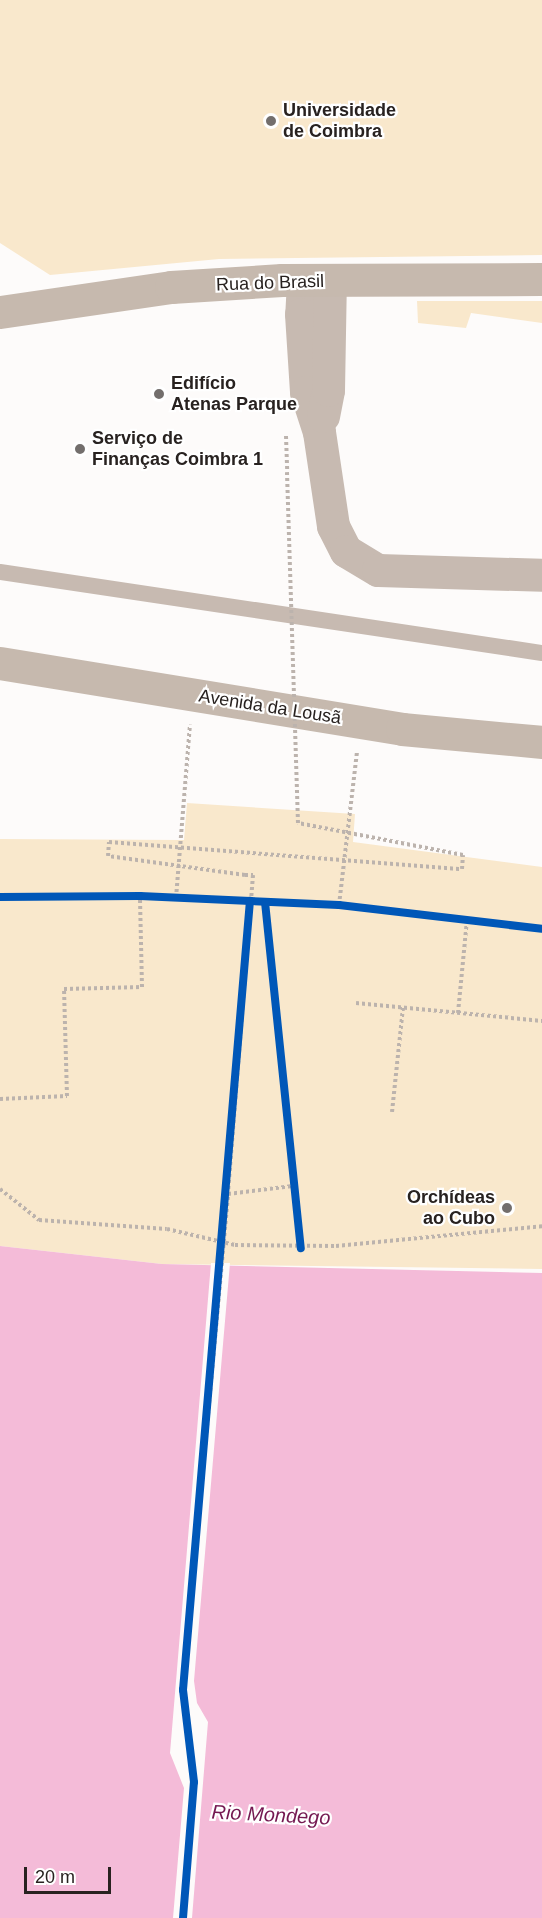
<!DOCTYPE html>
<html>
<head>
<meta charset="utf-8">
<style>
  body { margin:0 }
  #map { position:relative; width:542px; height:1918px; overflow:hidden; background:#fdfbfa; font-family:Arial,sans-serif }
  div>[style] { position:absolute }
  .green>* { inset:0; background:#f9e8cc }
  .water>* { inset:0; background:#f4bbd8 }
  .pier>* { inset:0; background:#fdfbfa }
  .path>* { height:4px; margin-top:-2px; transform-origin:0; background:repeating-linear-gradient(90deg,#bcb3ad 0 3px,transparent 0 6px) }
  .lane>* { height:16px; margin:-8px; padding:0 8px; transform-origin:8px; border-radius:8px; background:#c7bab1 }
  .street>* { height:33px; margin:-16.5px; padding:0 16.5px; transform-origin:16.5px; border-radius:16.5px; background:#c7bab1 }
  .secondary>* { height:33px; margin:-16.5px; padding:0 16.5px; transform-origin:16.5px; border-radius:16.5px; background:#c6b9ae }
  .path-bridge>* { height:4px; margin-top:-2px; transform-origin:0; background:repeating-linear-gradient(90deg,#bcb3ad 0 3px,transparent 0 6px) }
  .cycleway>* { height:8px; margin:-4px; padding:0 4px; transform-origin:4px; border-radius:4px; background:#0057b8 }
  .dots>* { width:16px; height:16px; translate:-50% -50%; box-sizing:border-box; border:3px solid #fff; border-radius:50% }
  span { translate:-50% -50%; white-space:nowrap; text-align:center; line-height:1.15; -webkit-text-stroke:4.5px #fff; paint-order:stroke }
  .poi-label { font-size:18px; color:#282220; font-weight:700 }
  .left { translate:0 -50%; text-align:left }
  .right { translate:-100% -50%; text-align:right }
  .street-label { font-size:18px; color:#282220 }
  .water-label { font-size:20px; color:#741851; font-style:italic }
  .scale { position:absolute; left:24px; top:1867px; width:87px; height:27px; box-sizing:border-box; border:3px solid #282220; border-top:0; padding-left:8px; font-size:18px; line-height:21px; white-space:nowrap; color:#282220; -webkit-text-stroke:4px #fff; paint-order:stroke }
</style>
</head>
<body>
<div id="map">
  <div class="green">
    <i style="clip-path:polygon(0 0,542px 0,542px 255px,219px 259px,50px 275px,0 243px)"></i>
    <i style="clip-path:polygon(417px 301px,542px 301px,542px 323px,471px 313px,466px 328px,418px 323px)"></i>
    <i style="clip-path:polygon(187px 803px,355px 814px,353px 842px,542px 867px,542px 1269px,162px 1264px,0 1246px,0 839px,184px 840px)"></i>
  </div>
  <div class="water">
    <i style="clip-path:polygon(0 1246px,162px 1264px,542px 1273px,542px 1918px,0 1918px)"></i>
  </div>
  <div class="pier">
    <i style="clip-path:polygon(211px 1263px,230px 1263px,194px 1681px,197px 1703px,208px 1722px,192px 1918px,173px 1918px,184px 1788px,170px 1753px)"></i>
  </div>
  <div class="path">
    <i style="left:286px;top:436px;width:36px;rotate:88deg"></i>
    <i style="left:245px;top:875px;width:8px"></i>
    <i style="left:253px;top:875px;width:320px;rotate:94.5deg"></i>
    <i style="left:228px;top:1194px;width:65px;rotate:-7deg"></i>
    <i style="left:0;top:897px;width:140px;rotate:-0.4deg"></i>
    <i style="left:140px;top:896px;width:199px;rotate:2.6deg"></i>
    <i style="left:339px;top:905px;width:204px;rotate:6.7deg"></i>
    <i style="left:176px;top:898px;width:174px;rotate:-85.4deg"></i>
    <i style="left:339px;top:905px;width:155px;rotate:-83.3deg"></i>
    <i style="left:356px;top:1003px;width:187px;rotate:5.5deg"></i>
    <i style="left:458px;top:1013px;width:94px;rotate:-84.5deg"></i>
    <i style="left:0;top:1099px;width:67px;rotate:-2.6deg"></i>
    <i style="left:67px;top:1096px;width:107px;rotate:-91.6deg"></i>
    <i style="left:64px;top:989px;width:78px;rotate:-1.5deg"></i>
    <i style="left:142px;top:987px;width:91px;rotate:-91.3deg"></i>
    <i style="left:392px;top:1112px;width:106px;rotate:-84deg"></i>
    <i style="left:0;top:1189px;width:50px;rotate:38.5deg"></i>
    <i style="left:39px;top:1220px;width:128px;rotate:4deg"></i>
    <i style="left:167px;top:1229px;width:70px;rotate:13.2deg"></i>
    <i style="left:235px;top:1245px;width:101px;rotate:0.6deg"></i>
    <i style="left:336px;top:1246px;width:207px;rotate:-5.5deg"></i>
  </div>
  <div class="lane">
    <i style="left:0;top:572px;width:548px;rotate:8.5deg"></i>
  </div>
  <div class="street">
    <i style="left:303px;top:281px;width:33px;rotate:93deg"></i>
    <i style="left:301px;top:314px;width:78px;rotate:86.3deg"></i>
    <i style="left:306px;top:392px;width:42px;rotate:72deg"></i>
    <i style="left:319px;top:432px;width:95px;rotate:81.5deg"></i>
    <i style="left:333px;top:526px;width:28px;rotate:63deg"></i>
    <i style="left:346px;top:551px;width:37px;rotate:31deg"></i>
    <i style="left:378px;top:570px;width:164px;rotate:1.7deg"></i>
    <i style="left:323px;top:416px;width:26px;rotate:-79deg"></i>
    <i style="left:328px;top:390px;width:110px;rotate:-89deg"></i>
  </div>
  <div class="secondary">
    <i style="left:0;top:312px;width:173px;rotate:-8.3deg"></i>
    <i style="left:171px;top:287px;width:111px;rotate:-3.6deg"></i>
    <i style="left:282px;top:280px;width:260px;rotate:-0.2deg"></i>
    <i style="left:0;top:663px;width:407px;rotate:9.3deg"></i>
    <i style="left:402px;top:729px;width:141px;rotate:5.3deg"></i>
  </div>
  <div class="path-bridge">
    <i style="left:245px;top:875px;width:138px;rotate:-172.1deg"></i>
    <i style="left:108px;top:856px;width:14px;rotate:-86deg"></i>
    <i style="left:109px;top:842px;width:354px;rotate:4.4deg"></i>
    <i style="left:462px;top:869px;width:14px;rotate:-86deg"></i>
    <i style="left:463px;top:855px;width:168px;rotate:-169deg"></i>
    <i style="left:298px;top:823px;width:351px;rotate:-91.8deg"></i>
    <i style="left:183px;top:1918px;width:136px;rotate:-85.4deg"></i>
    <i style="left:194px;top:1782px;width:93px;rotate:-96.8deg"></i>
    <i style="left:183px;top:1690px;width:498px;rotate:-84.8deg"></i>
  </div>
  <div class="cycleway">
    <i style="left:0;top:897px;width:140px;rotate:-0.4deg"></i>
    <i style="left:140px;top:896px;width:199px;rotate:2.6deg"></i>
    <i style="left:339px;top:905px;width:204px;rotate:6.7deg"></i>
    <i style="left:265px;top:902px;width:348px;rotate:84.1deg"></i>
    <i style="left:183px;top:1918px;width:136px;rotate:-85.4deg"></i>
    <i style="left:194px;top:1782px;width:93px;rotate:-96.8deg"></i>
    <i style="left:183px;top:1690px;width:792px;rotate:-85.15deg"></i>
  </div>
  <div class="dots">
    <i style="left:271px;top:121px;background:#736e6c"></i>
    <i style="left:159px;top:394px;background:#736e6c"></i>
    <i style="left:80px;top:449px;background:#736e6c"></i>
    <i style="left:507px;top:1208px;background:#736e6c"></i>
  </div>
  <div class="poi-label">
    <span class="left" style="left:283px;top:121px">Universidade<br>de Coimbra</span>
    <span class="left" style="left:171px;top:394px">Edifício<br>Atenas Parque</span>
    <span class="left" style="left:92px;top:449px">Serviço de<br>Finanças Coimbra 1</span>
    <span class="right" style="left:495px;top:1208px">Orchídeas<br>ao Cubo</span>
  </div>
  <div class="street-label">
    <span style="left:270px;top:283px;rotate:-2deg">Rua do Brasil</span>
    <span style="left:270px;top:707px;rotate:9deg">Avenida da Lousã</span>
  </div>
  <div class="water-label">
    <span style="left:271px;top:1815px;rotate:3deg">Rio Mondego</span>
  </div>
  <div class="scale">20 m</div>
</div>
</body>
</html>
